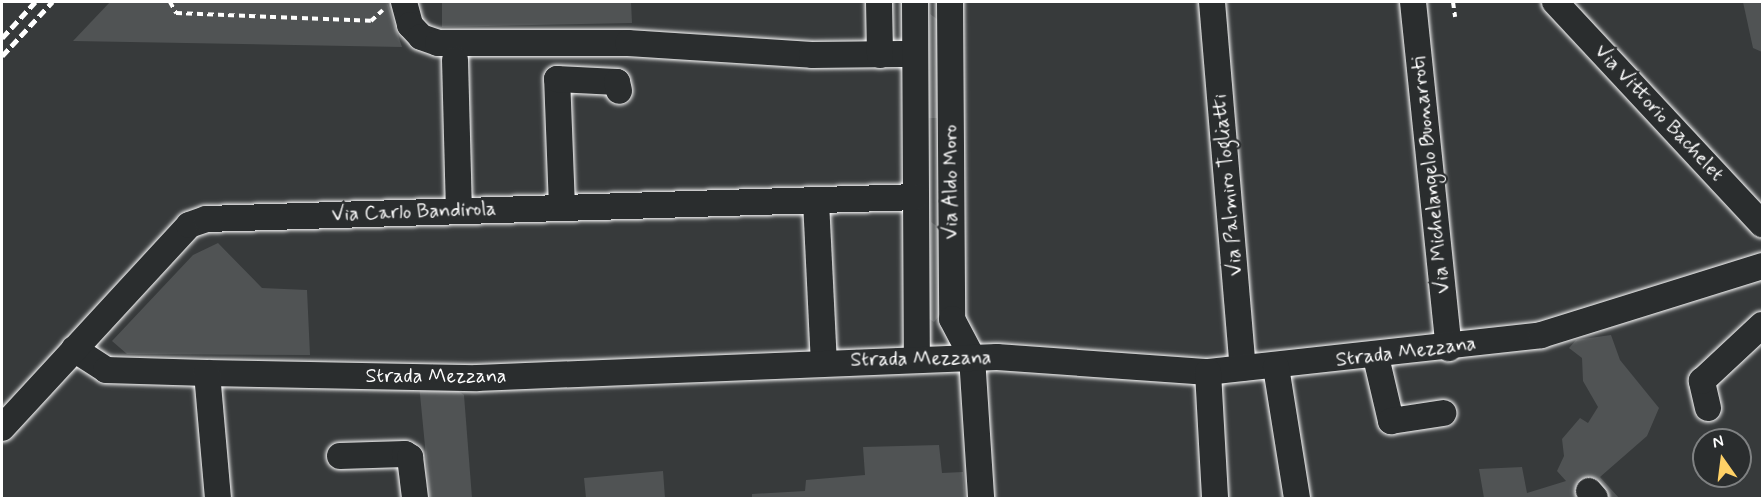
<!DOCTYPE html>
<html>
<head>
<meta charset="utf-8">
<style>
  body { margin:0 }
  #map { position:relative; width:1764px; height:500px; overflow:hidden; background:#373a3b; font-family:Mynerve,sans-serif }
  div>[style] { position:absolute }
  .green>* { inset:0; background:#505354 }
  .path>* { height:4px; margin-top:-2px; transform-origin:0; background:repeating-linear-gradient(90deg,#fff 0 6px,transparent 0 10.5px) }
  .roads { filter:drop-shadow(0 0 2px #fff) drop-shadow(0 0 2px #fff) }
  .minor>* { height:26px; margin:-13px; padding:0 13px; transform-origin:13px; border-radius:13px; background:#2a2d2e }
  .rail>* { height:4.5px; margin-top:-2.25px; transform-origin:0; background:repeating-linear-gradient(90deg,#fff 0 9px,transparent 0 13.5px) }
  span { translate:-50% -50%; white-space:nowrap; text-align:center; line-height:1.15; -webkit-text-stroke:4.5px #2a2d2e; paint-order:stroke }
  .street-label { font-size:20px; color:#fff }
  .frame { position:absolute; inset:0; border:3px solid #fff; pointer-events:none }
  .north { position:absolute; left:1692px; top:428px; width:60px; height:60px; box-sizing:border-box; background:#2a2d2e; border:2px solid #7f8182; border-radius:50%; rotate:346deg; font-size:16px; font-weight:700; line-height:24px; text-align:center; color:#fff }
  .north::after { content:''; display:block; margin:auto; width:21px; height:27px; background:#ffd166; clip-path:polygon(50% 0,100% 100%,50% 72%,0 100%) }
</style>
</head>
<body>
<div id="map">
  <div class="green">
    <i style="clip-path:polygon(110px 2px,387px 2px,402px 47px,73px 41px)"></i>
    <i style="clip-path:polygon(442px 2px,631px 2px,632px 23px,442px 27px)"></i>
    <i style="clip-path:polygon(1743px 2px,1762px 2px,1762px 52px,1753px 48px)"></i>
    <i style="clip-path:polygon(930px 14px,937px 19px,937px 118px,924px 118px)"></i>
    <i style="clip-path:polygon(931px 222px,938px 227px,939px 316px,934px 322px,928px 318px)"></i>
    <i style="clip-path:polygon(218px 243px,262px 288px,307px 290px,310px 355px,127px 354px,112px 341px,193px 255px)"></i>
    <i style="clip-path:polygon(1611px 335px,1620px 360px,1659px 408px,1647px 436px,1600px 477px,1619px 498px,1484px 498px,1479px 469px,1522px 467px,1527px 493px,1566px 481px,1557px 471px,1564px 456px,1562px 439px,1580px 418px,1588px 423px,1598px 407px,1583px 381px,1582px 358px,1569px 348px,1576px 340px)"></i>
    <i style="clip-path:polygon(419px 384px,451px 386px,464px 395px,472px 498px,430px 498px)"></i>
    <i style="clip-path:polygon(939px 445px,942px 473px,963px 472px,965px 498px,752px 498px,752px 494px,805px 491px,806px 480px,865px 475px,863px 447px)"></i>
    <i style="clip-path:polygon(663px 471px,665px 498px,586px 498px,584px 478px)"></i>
  </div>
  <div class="path">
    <i style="left:170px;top:2px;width:13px;rotate:61deg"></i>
    <i style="left:176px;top:13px;width:195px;rotate:2.3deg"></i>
    <i style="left:371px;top:21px;width:16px;rotate:-43deg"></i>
    <i style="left:1453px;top:2px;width:15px;rotate:82deg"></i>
  </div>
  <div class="roads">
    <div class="minor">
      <i style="left:404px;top:2px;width:24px;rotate:75deg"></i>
      <i style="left:410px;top:25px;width:16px;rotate:47deg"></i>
      <i style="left:421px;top:37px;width:18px;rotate:19deg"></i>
      <i style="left:438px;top:43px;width:190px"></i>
      <i style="left:628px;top:43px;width:184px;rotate:3.7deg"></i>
      <i style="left:812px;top:55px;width:103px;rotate:-0.6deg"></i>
      <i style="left:879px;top:2px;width:53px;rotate:88.9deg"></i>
      <i style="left:915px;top:2px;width:356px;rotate:89.7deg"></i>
      <i style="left:950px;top:2px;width:317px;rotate:89.6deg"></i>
      <i style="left:952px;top:319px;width:43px;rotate:62.2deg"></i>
      <i style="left:972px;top:357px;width:141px;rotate:86.3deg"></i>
      <i style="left:1212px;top:2px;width:367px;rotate:85.2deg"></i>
      <i style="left:1413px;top:2px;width:348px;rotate:84.1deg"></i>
      <i style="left:1555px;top:2px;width:304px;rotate:47deg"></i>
      <i style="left:455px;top:60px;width:151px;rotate:88.5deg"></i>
      <i style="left:816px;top:201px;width:161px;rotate:87.2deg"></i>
      <i style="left:562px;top:207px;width:128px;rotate:-92.2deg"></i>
      <i style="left:557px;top:79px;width:60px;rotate:2.9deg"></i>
      <i style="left:617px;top:82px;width:9px;rotate:77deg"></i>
      <i style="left:74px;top:349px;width:38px;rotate:33deg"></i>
      <i style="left:106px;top:370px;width:101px;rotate:1.7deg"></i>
      <i style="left:207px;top:373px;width:270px;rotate:1.1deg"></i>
      <i style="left:477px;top:378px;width:520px;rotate:-2.31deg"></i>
      <i style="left:997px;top:357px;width:212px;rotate:4.1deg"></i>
      <i style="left:1208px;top:372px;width:335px;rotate:-6.3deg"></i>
      <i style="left:1541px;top:335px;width:232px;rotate:-17.3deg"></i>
      <i style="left:1376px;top:357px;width:66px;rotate:76.8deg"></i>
      <i style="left:1391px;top:421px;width:53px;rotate:-8.7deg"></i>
      <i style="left:1276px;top:367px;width:133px;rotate:80.9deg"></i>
      <i style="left:1208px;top:372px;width:126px;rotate:86.8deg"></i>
      <i style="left:207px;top:373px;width:125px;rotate:85deg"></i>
      <i style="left:1708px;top:408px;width:28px;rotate:-103deg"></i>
      <i style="left:1702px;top:381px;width:82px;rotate:-43deg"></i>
      <i style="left:2px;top:428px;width:276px;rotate:-47.3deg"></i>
      <i style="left:189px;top:225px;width:18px;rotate:-19deg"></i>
      <i style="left:206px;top:219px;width:710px;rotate:-1.77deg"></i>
      <i style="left:340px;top:456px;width:65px;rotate:-1.8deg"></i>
      <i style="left:405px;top:454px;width:6px;rotate:31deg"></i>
      <i style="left:410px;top:457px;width:41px;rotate:83deg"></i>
      <i style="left:1589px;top:491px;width:9px;rotate:49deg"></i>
    </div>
  </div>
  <div class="rail">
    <i style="left:2px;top:38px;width:49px;rotate:-47.5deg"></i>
    <i style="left:2px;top:56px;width:74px;rotate:-47.2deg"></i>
  </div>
  <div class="street-label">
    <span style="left:1659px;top:113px;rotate:47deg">Via Vittorio Bachelet</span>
    <span style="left:1431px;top:175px;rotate:-96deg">Via Michelangelo Buonarroti</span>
    <span style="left:951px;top:182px;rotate:-90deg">Via Aldo Moro</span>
    <span style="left:1228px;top:185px;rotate:-95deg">Via Palmiro Togliatti</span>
    <span style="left:414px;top:212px;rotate:-2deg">Via Carlo Bandirola</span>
    <span style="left:1406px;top:352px;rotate:-7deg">Strada Mezzana</span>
    <span style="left:921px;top:359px;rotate:-1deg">Strada Mezzana</span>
    <span style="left:436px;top:376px">Strada Mezzana</span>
  </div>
  <div class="frame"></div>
  <div class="north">N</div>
</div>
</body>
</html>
